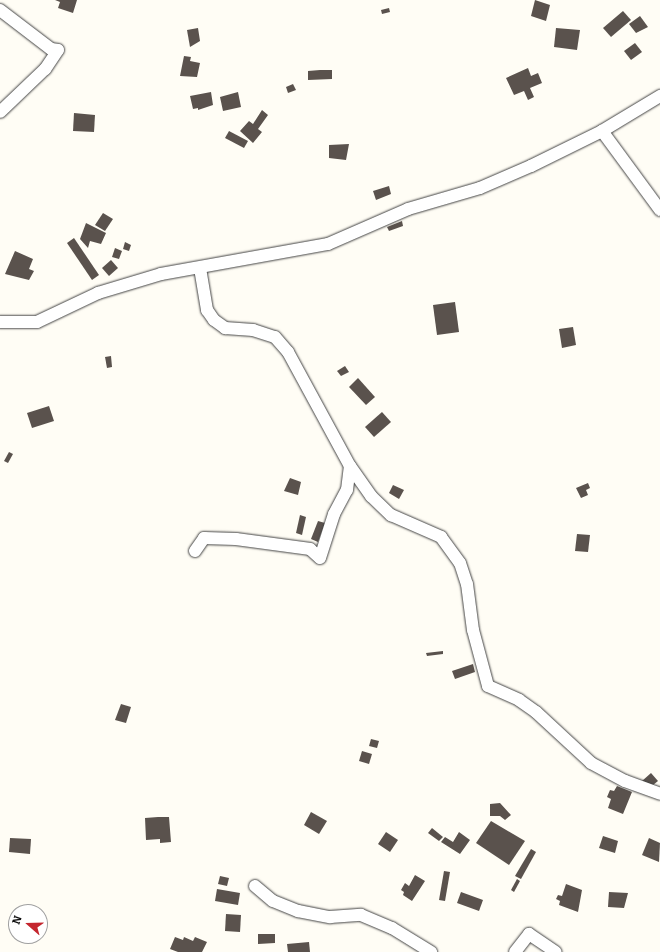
<!DOCTYPE html>
<html>
<head>
<meta charset="utf-8">
<style>
  body { margin:0 }
  #map { position:relative; width:660px; height:952px; overflow:hidden; background:#fffdf5; font-family:Bitter,serif }
  div>[style] { position:absolute }
  .building>* { inset:0; background:#5a524d }
  .roads { filter:drop-shadow(0 0 1px #444) drop-shadow(0 0 1px #444) }
  .minor>* { height:12px; margin:-6px; padding:0 6px; transform-origin:6px; border-radius:6px; background:#fff }
  span { translate:-50% -50%; white-space:nowrap; text-align:center; line-height:1.15; -webkit-text-stroke:4px #fff; paint-order:stroke }
  .north { position:absolute; left:8px; top:904px; width:40px; height:40px; box-sizing:border-box; background:#fff; border:1px solid #a0a0a0; border-radius:50%; rotate:290deg; font-size:11px; font-weight:700; line-height:16px; text-align:center; color:#111 }
  .north::after { content:''; display:block; margin:auto; width:14px; height:18px; background:#c4262e; clip-path:polygon(50% 0,100% 100%,50% 72%,0 100%) }
</style>
</head>
<body>
<div id="map">
  <div class="building">
    <i style="clip-path:polygon(55px 0,77px 0,73px 13px,58px 8px,60px 2px)"></i>
    <i style="clip-path:polygon(535px 0,550px 5px,546px 21px,531px 16px)"></i>
    <i style="clip-path:polygon(389px 8px,390px 12px,382px 14px,381px 10px)"></i>
    <i style="clip-path:polygon(623px 11px,631px 20px,611px 37px,603px 28px)"></i>
    <i style="clip-path:polygon(640px 16px,648px 27px,636px 33px,629px 24px)"></i>
    <i style="clip-path:polygon(198px 28px,200px 41px,190px 47px,187px 30px)"></i>
    <i style="clip-path:polygon(556px 28px,580px 30px,577px 50px,554px 47px)"></i>
    <i style="clip-path:polygon(635px 43px,642px 52px,631px 60px,624px 51px)"></i>
    <i style="clip-path:polygon(184px 56px,191px 57px,190px 61px,200px 63px,197px 77px,180px 76px)"></i>
    <i style="clip-path:polygon(528px 68px,531px 76px,538px 73px,542px 83px,530px 88px,534px 97px,528px 100px,524px 91px,514px 95px,506px 78px)"></i>
    <i style="clip-path:polygon(320px 70px,332px 70px,332px 79px,308px 80px,308px 71px)"></i>
    <i style="clip-path:polygon(293px 84px,296px 90px,288px 93px,286px 87px)"></i>
    <i style="clip-path:polygon(211px 92px,213px 105px,198px 110px,198px 108px,193px 109px,190px 96px)"></i>
    <i style="clip-path:polygon(238px 92px,241px 107px,223px 111px,220px 97px)"></i>
    <i style="clip-path:polygon(262px 110px,268px 115px,258px 129px,262px 132px,253px 143px,240px 131px,249px 121px,253px 124px)"></i>
    <i style="clip-path:polygon(74px 113px,95px 115px,94px 132px,73px 131px)"></i>
    <i style="clip-path:polygon(229px 131px,248px 141px,244px 148px,225px 138px)"></i>
    <i style="clip-path:polygon(349px 144px,346px 160px,329px 158px,329px 145px)"></i>
    <i style="clip-path:polygon(389px 186px,391px 194px,376px 200px,373px 191px)"></i>
    <i style="clip-path:polygon(103px 213px,113px 219px,105px 231px,95px 225px)"></i>
    <i style="clip-path:polygon(402px 221px,403px 226px,389px 231px,387px 227px)"></i>
    <i style="clip-path:polygon(86px 223px,106px 233px,101px 244px,90px 241px,88px 248px,80px 239px)"></i>
    <i style="clip-path:polygon(74px 238px,99px 275px,92px 280px,67px 243px)"></i>
    <i style="clip-path:polygon(125px 242px,131px 245px,129px 251px,123px 249px)"></i>
    <i style="clip-path:polygon(115px 248px,122px 251px,119px 259px,112px 257px)"></i>
    <i style="clip-path:polygon(15px 251px,33px 259px,29px 269px,34px 271px,29px 280px,5px 274px)"></i>
    <i style="clip-path:polygon(111px 260px,118px 268px,109px 276px,102px 268px)"></i>
    <i style="clip-path:polygon(455px 302px,459px 332px,437px 335px,433px 305px)"></i>
    <i style="clip-path:polygon(573px 327px,576px 345px,562px 348px,559px 329px)"></i>
    <i style="clip-path:polygon(111px 356px,112px 367px,107px 368px,105px 357px)"></i>
    <i style="clip-path:polygon(345px 366px,349px 372px,341px 376px,337px 371px)"></i>
    <i style="clip-path:polygon(358px 378px,375px 397px,366px 405px,349px 387px)"></i>
    <i style="clip-path:polygon(49px 406px,54px 421px,32px 428px,27px 413px)"></i>
    <i style="clip-path:polygon(382px 412px,391px 422px,374px 437px,365px 427px)"></i>
    <i style="clip-path:polygon(9px 452px,13px 454px,8px 463px,4px 461px)"></i>
    <i style="clip-path:polygon(290px 478px,301px 482px,298px 495px,284px 491px)"></i>
    <i style="clip-path:polygon(588px 483px,590px 488px,586px 490px,588px 495px,581px 498px,576px 488px)"></i>
    <i style="clip-path:polygon(393px 485px,404px 490px,399px 499px,389px 493px)"></i>
    <i style="clip-path:polygon(300px 515px,306px 517px,302px 535px,296px 533px)"></i>
    <i style="clip-path:polygon(318px 521px,325px 523px,318px 542px,311px 539px)"></i>
    <i style="clip-path:polygon(577px 534px,590px 535px,588px 552px,575px 551px)"></i>
    <i style="clip-path:polygon(443px 651px,443px 654px,427px 656px,426px 653px)"></i>
    <i style="clip-path:polygon(473px 664px,475px 672px,455px 679px,452px 671px)"></i>
    <i style="clip-path:polygon(121px 704px,131px 707px,126px 723px,115px 720px)"></i>
    <i style="clip-path:polygon(371px 739px,379px 741px,377px 748px,369px 746px)"></i>
    <i style="clip-path:polygon(362px 751px,372px 754px,369px 764px,359px 761px)"></i>
    <i style="clip-path:polygon(651px 773px,658px 781px,653px 785px,642px 781px)"></i>
    <i style="clip-path:polygon(617px 786px,632px 792px,623px 814px,608px 808px,611px 799px,607px 797px,610px 790px,614px 791px)"></i>
    <i style="clip-path:polygon(500px 803px,511px 815px,505px 820px,500px 816px,490px 816px,490px 804px)"></i>
    <i style="clip-path:polygon(311px 812px,327px 821px,319px 834px,304px 825px)"></i>
    <i style="clip-path:polygon(158px 817px,169px 817px,171px 842px,160px 843px,160px 839px,146px 840px,145px 818px)"></i>
    <i style="clip-path:polygon(491px 821px,525px 841px,509px 865px,476px 843px)"></i>
    <i style="clip-path:polygon(432px 828px,443px 837px,439px 841px,428px 833px)"></i>
    <i style="clip-path:polygon(386px 832px,398px 840px,390px 852px,378px 844px)"></i>
    <i style="clip-path:polygon(459px 832px,470px 840px,460px 854px,441px 842px,445px 837px,453px 842px)"></i>
    <i style="clip-path:polygon(603px 836px,618px 841px,615px 853px,599px 848px)"></i>
    <i style="clip-path:polygon(10px 838px,31px 839px,30px 854px,9px 852px)"></i>
    <i style="clip-path:polygon(649px 838px,660px 843px,659px 862px,642px 855px)"></i>
    <i style="clip-path:polygon(531px 849px,536px 852px,521px 879px,515px 876px)"></i>
    <i style="clip-path:polygon(444px 871px,450px 872px,445px 901px,439px 900px)"></i>
    <i style="clip-path:polygon(415px 875px,425px 881px,412px 901px,403px 895px,404px 892px,401px 890px,405px 883px,409px 886px)"></i>
    <i style="clip-path:polygon(220px 876px,229px 878px,227px 886px,218px 884px)"></i>
    <i style="clip-path:polygon(517px 879px,520px 881px,514px 892px,511px 890px)"></i>
    <i style="clip-path:polygon(566px 884px,582px 890px,578px 912px,559px 905px,560px 901px,556px 899px,558px 895px,562px 896px)"></i>
    <i style="clip-path:polygon(217px 889px,240px 893px,238px 905px,215px 901px)"></i>
    <i style="clip-path:polygon(461px 892px,483px 900px,479px 911px,457px 903px)"></i>
    <i style="clip-path:polygon(609px 892px,628px 893px,624px 908px,608px 907px)"></i>
    <i style="clip-path:polygon(226px 914px,241px 915px,240px 932px,225px 931px)"></i>
    <i style="clip-path:polygon(258px 934px,275px 934px,275px 943px,258px 944px)"></i>
    <i style="clip-path:polygon(175px 937px,183px 940px,184px 937px,193px 941px,195px 937px,207px 942px,202px 952px,178px 952px,170px 949px)"></i>
    <i style="clip-path:polygon(309px 942px,310px 952px,288px 952px,287px 944px)"></i>
  </div>
  <div class="roads">
    <div class="minor">
      <i style="left:0;top:10px;width:64px;rotate:37.4deg"></i>
      <i style="left:51px;top:49px;width:7px;rotate:8deg"></i>
      <i style="left:58px;top:50px;width:23px;rotate:124deg"></i>
      <i style="left:45px;top:69px;width:62px;rotate:136.3deg"></i>
      <i style="left:602px;top:131px;width:98px;rotate:53.7deg"></i>
      <i style="left:200px;top:268px;width:43px;rotate:80.5deg"></i>
      <i style="left:207px;top:310px;width:12px;rotate:55deg"></i>
      <i style="left:214px;top:320px;width:14px;rotate:36deg"></i>
      <i style="left:225px;top:328px;width:28px;rotate:4deg"></i>
      <i style="left:253px;top:330px;width:23px;rotate:18deg"></i>
      <i style="left:275px;top:337px;width:20px;rotate:49deg"></i>
      <i style="left:288px;top:352px;width:130px;rotate:61.5deg"></i>
      <i style="left:350px;top:466px;width:37px;rotate:55deg"></i>
      <i style="left:371px;top:496px;width:28px;rotate:44deg"></i>
      <i style="left:391px;top:515px;width:55px;rotate:23.7deg"></i>
      <i style="left:441px;top:537px;width:32px;rotate:54deg"></i>
      <i style="left:460px;top:563px;width:22px;rotate:72deg"></i>
      <i style="left:467px;top:584px;width:46px;rotate:82.6deg"></i>
      <i style="left:473px;top:630px;width:58px;rotate:75deg"></i>
      <i style="left:488px;top:686px;width:34px;rotate:24deg"></i>
      <i style="left:519px;top:700px;width:21px;rotate:35deg"></i>
      <i style="left:536px;top:712px;width:75px;rotate:42.8deg"></i>
      <i style="left:591px;top:763px;width:38px;rotate:28deg"></i>
      <i style="left:625px;top:781px;width:37px;rotate:20deg"></i>
      <i style="left:0;top:322px;width:37px"></i>
      <i style="left:37px;top:322px;width:68px;rotate:-25.4deg"></i>
      <i style="left:98px;top:293px;width:66px;rotate:-16.8deg"></i>
      <i style="left:161px;top:274px;width:170px;rotate:-10.2deg"></i>
      <i style="left:328px;top:244px;width:87px;rotate:-23.6deg"></i>
      <i style="left:408px;top:209px;width:75px;rotate:-16.3deg"></i>
      <i style="left:480px;top:188px;width:56px;rotate:-23.3deg"></i>
      <i style="left:531px;top:166px;width:79px;rotate:-26.2deg"></i>
      <i style="left:602px;top:131px;width:68px;rotate:-31.1deg"></i>
      <i style="left:195px;top:551px;width:16px;rotate:-55deg"></i>
      <i style="left:204px;top:538px;width:32px;rotate:2deg"></i>
      <i style="left:236px;top:539px;width:75px;rotate:7.7deg"></i>
      <i style="left:310px;top:549px;width:13px;rotate:42deg"></i>
      <i style="left:320px;top:558px;width:46px;rotate:-72.3deg"></i>
      <i style="left:334px;top:514px;width:27px;rotate:-62deg"></i>
      <i style="left:347px;top:490px;width:24px;rotate:-83deg"></i>
      <i style="left:255px;top:886px;width:23px;rotate:40deg"></i>
      <i style="left:273px;top:901px;width:27px;rotate:22deg"></i>
      <i style="left:298px;top:911px;width:33px;rotate:11deg"></i>
      <i style="left:330px;top:917px;width:31px;rotate:-4deg"></i>
      <i style="left:361px;top:915px;width:34px;rotate:23deg"></i>
      <i style="left:392px;top:928px;width:46px;rotate:31.6deg"></i>
      <i style="left:515px;top:952px;width:23px;rotate:-52deg"></i>
      <i style="left:529px;top:934px;width:32px;rotate:34deg"></i>
    </div>
  </div>
  <div class="north">N</div>
</div>
</body>
</html>
